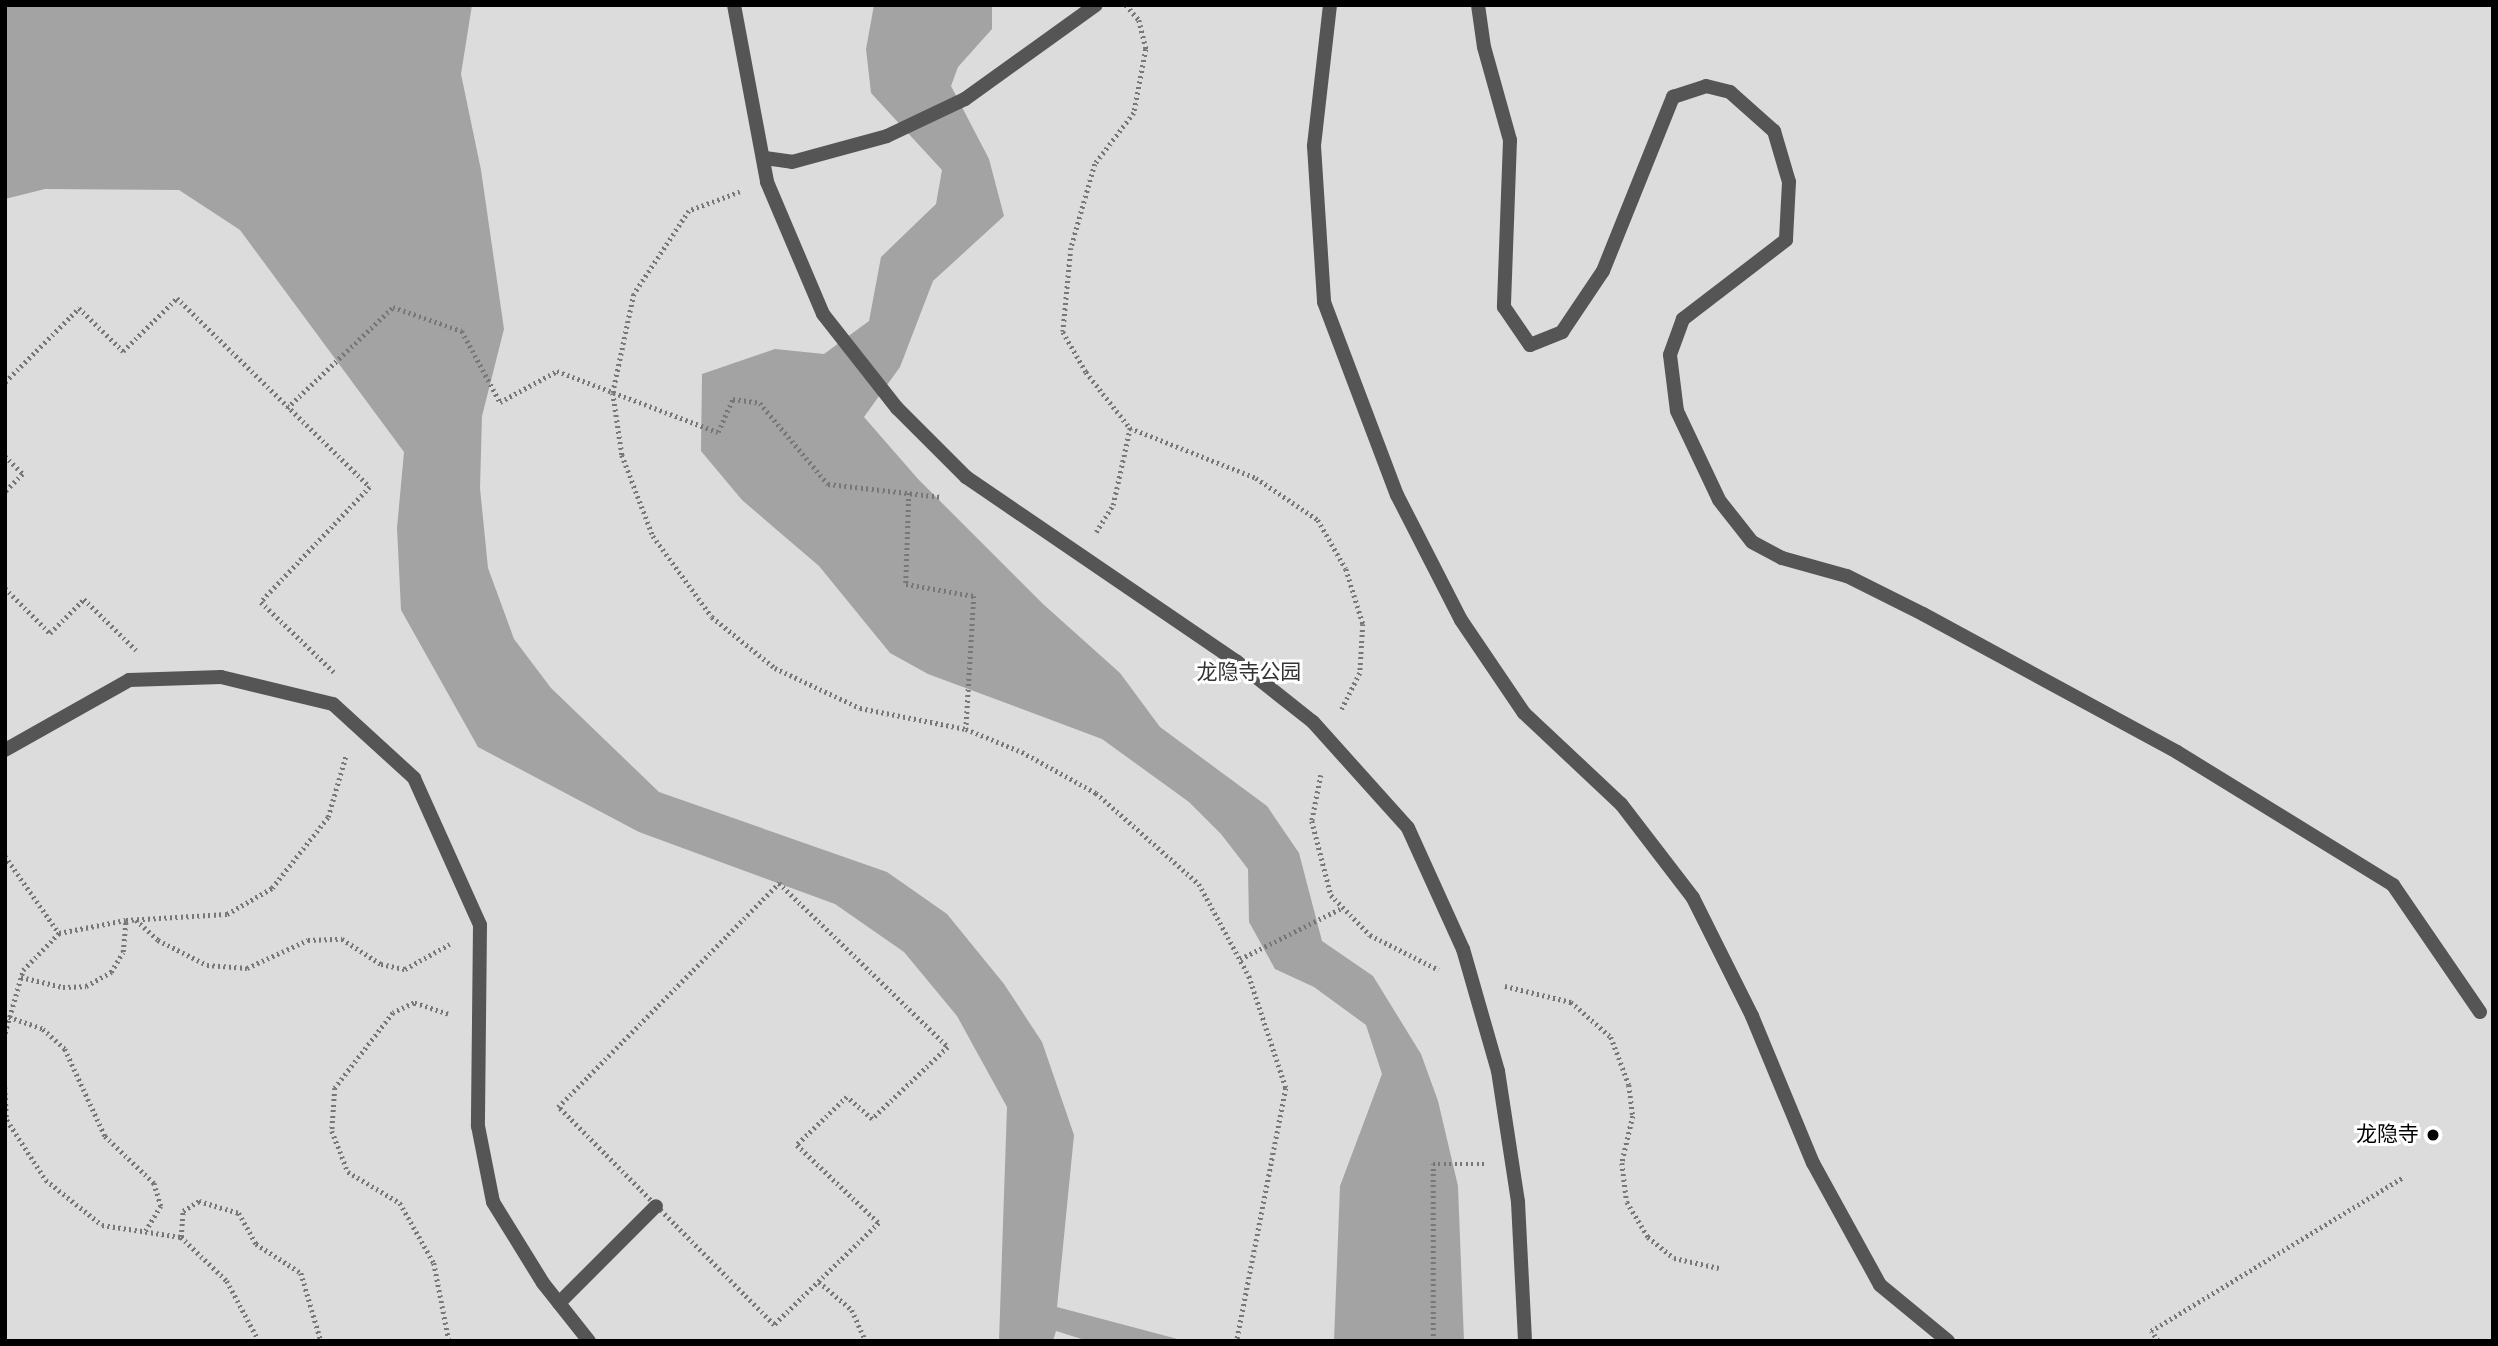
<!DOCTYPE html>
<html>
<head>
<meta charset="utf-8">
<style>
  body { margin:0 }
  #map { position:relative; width:2498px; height:1346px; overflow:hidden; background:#fff; font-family:"Alegreya Sans","Noto Sans SC",sans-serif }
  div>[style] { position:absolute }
  .green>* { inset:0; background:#dcdcdc }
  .water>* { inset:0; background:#a3a3a3 }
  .path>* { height:4.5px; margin-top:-2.25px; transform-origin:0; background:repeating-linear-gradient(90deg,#777 0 2px,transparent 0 5.5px) }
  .service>* { height:14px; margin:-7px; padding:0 7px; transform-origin:7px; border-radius:7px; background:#555 }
  .pedestrian>* { height:14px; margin:-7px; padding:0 7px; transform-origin:7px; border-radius:7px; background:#555 }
  .dots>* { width:19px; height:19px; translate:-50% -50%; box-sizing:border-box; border:4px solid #fff; border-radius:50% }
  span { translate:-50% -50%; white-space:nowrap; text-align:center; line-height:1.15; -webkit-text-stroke:6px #fff; paint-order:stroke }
  .park-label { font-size:21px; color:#333 }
  .poi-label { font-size:21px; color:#000 }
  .right { translate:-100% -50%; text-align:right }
  .frame { position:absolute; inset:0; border:7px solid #000; pointer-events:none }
</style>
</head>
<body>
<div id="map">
  <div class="green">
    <i style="clip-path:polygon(5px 5px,2493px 5px,2493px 1341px,5px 1341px)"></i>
  </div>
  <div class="water">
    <i style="clip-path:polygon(5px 5px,472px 5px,461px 74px,481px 170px,504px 329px,482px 416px,480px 488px,488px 568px,514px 639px,551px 688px,659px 792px,887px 872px,947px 914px,1004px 984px,1042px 1042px,1074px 1135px,1057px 1307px,1185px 1341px,1088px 1341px,1056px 1331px,1053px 1341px,999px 1341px,1007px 1107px,957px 1016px,904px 952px,835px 904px,639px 832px,478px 747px,401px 610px,397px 528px,404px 452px,240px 230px,179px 190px,45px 189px,5px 199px)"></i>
    <i style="clip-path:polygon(874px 5px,992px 5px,992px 29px,958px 67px,951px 86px,989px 159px,1004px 216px,933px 281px,900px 367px,864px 417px,918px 479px,1043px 604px,1120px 673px,1160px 727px,1267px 806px,1299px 853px,1322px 941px,1373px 976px,1421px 1054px,1438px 1101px,1458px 1186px,1464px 1341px,1334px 1341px,1340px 1186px,1382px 1074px,1366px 1025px,1314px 987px,1275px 969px,1249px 922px,1248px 869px,1221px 834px,1189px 802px,1102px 739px,928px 674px,890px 653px,819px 566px,742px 500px,701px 451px,702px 374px,775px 349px,824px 354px,869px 321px,881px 257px,936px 204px,942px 170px,871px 93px,866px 49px)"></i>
  </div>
  <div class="path">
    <i style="left:1126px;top:5px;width:20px;rotate:49deg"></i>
    <i style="left:1139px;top:20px;width:30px;rotate:76deg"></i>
    <i style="left:1146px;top:49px;width:65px;rotate:100.6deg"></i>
    <i style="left:1134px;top:113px;width:64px;rotate:127.4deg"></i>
    <i style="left:1095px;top:164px;width:87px;rotate:105.9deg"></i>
    <i style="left:1071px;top:248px;width:84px;rotate:95.4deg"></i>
    <i style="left:1063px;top:332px;width:46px;rotate:60.1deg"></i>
    <i style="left:1086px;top:372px;width:71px;rotate:51.8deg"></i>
    <i style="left:1130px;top:428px;width:136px;rotate:21.6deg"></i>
    <i style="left:1256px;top:478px;width:75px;rotate:34.1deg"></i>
    <i style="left:1318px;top:520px;width:56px;rotate:60.3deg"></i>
    <i style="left:1346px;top:569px;width:58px;rotate:72.8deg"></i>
    <i style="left:1363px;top:624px;width:49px;rotate:93.5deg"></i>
    <i style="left:1360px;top:673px;width:42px;rotate:116.6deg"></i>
    <i style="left:740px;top:192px;width:54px;rotate:159.6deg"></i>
    <i style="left:689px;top:211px;width:100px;rotate:123.5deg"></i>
    <i style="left:634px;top:294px;width:101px;rotate:102deg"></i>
    <i style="left:613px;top:393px;width:63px;rotate:81.7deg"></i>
    <i style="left:622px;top:455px;width:87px;rotate:69.1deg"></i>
    <i style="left:653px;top:536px;width:100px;rotate:53.9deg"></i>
    <i style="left:712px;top:617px;width:81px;rotate:39deg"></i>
    <i style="left:775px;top:668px;width:94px;rotate:25.2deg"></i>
    <i style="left:860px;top:708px;width:108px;rotate:11.2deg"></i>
    <i style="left:966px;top:729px;width:61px;rotate:22.3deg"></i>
    <i style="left:1022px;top:752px;width:85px;rotate:29deg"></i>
    <i style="left:1096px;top:793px;width:137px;rotate:41.5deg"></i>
    <i style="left:1199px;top:884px;width:105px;rotate:61.5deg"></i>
    <i style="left:1249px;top:976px;width:118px;rotate:71.7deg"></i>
    <i style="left:1286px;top:1088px;width:258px;rotate:101deg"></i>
    <i style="left:5px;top:382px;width:105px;rotate:-45deg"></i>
    <i style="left:79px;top:308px;width:62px;rotate:44.3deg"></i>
    <i style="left:123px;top:351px;width:76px;rotate:-44.5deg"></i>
    <i style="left:177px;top:298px;width:270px;rotate:44.4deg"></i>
    <i style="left:370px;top:487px;width:158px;rotate:133.5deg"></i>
    <i style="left:261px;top:602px;width:101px;rotate:43.8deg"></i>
    <i style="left:287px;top:408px;width:146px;rotate:-43.6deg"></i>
    <i style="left:393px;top:307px;width:73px;rotate:19.2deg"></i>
    <i style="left:462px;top:331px;width:81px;rotate:61.8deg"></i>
    <i style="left:500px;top:402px;width:65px;rotate:-28.5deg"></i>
    <i style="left:557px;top:371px;width:172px;rotate:20.8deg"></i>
    <i style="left:718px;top:432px;width:36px;rotate:-66deg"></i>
    <i style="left:733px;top:399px;width:27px;rotate:8deg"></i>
    <i style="left:760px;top:403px;width:106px;rotate:50deg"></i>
    <i style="left:828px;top:484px;width:115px;rotate:6.5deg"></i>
    <i style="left:5px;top:456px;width:25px;rotate:45deg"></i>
    <i style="left:23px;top:474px;width:25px;rotate:135deg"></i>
    <i style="left:909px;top:493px;width:91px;rotate:91.9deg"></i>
    <i style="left:906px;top:584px;width:69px;rotate:10deg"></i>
    <i style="left:974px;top:596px;width:133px;rotate:93.4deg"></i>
    <i style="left:1096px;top:532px;width:32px;rotate:-58deg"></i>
    <i style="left:1113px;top:505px;width:79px;rotate:-77.6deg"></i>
    <i style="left:5px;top:588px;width:64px;rotate:45deg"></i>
    <i style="left:50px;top:633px;width:48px;rotate:-45deg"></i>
    <i style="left:84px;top:599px;width:73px;rotate:44.4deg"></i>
    <i style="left:1321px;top:775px;width:47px;rotate:101.1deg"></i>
    <i style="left:1312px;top:821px;width:76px;rotate:75.6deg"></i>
    <i style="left:1331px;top:895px;width:56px;rotate:45.7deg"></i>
    <i style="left:1370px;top:935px;width:77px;rotate:26.9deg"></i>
    <i style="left:5px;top:856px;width:94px;rotate:55deg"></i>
    <i style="left:779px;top:883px;width:235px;rotate:44.1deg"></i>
    <i style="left:948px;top:1047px;width:105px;rotate:136.5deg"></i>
    <i style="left:872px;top:1119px;width:33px;rotate:-139deg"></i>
    <i style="left:847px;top:1097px;width:69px;rotate:136.2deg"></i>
    <i style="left:797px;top:1145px;width:113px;rotate:43.6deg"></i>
    <i style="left:879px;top:1223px;width:146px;rotate:135.8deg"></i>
    <i style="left:774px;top:1325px;width:307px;rotate:-134.7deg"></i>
    <i style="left:558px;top:1107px;width:315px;rotate:-45.4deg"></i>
    <i style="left:136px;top:920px;width:30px;rotate:42deg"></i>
    <i style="left:158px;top:940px;width:55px;rotate:27deg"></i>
    <i style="left:207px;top:965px;width:40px;rotate:4.3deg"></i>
    <i style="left:247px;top:968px;width:67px;rotate:-24.7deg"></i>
    <i style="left:308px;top:940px;width:34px;rotate:-2deg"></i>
    <i style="left:342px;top:939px;width:46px;rotate:32.7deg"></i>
    <i style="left:381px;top:964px;width:25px;rotate:12deg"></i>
    <i style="left:405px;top:969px;width:51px;rotate:-29.1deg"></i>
    <i style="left:1240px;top:959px;width:112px;rotate:-26.6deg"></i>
    <i style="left:21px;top:977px;width:43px;rotate:13.4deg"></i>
    <i style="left:63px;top:987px;width:23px;rotate:-2deg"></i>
    <i style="left:86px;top:986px;width:29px;rotate:-29deg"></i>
    <i style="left:111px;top:972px;width:23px;rotate:-59deg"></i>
    <i style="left:123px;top:952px;width:32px;rotate:-85deg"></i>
    <i style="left:1505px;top:986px;width:68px;rotate:13.6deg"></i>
    <i style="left:1571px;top:1002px;width:53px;rotate:41.2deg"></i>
    <i style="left:1611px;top:1037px;width:51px;rotate:69.4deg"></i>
    <i style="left:1629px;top:1085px;width:31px;rotate:83deg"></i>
    <i style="left:1633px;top:1116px;width:48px;rotate:103.2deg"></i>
    <i style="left:1622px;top:1163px;width:39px;rotate:83deg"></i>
    <i style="left:1627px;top:1202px;width:41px;rotate:59deg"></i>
    <i style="left:1648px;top:1237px;width:33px;rotate:39deg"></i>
    <i style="left:1674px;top:1258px;width:46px;rotate:12.5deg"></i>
    <i style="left:448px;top:1014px;width:36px;rotate:-162deg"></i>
    <i style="left:414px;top:1003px;width:23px;rotate:155deg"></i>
    <i style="left:393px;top:1013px;width:95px;rotate:127.7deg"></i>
    <i style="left:335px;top:1088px;width:43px;rotate:94deg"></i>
    <i style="left:332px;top:1131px;width:44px;rotate:68.7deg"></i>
    <i style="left:348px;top:1172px;width:61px;rotate:30.8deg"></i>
    <i style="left:400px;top:1203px;width:69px;rotate:60.5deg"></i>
    <i style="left:434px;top:1263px;width:79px;rotate:79.1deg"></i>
    <i style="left:9px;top:1017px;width:36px;rotate:19deg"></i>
    <i style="left:43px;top:1029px;width:30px;rotate:42deg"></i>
    <i style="left:65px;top:1049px;width:96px;rotate:65.3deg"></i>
    <i style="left:105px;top:1136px;width:68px;rotate:43.8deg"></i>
    <i style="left:154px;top:1183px;width:24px;rotate:73deg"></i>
    <i style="left:161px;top:1206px;width:29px;rotate:121deg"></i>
    <i style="left:5px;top:1033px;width:66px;rotate:-74.1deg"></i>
    <i style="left:23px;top:970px;width:52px;rotate:-45.8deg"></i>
    <i style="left:59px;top:933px;width:68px;rotate:-11deg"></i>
    <i style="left:126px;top:920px;width:101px;rotate:-3.4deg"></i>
    <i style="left:227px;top:914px;width:52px;rotate:-30deg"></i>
    <i style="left:272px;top:888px;width:90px;rotate:-51.7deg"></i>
    <i style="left:328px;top:817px;width:65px;rotate:-73.8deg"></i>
    <i style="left:5px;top:1087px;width:33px;rotate:87deg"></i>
    <i style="left:7px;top:1120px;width:72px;rotate:57deg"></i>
    <i style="left:46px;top:1180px;width:72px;rotate:38.8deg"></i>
    <i style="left:102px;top:1225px;width:80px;rotate:8.6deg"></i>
    <i style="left:181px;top:1237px;width:64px;rotate:43.7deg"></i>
    <i style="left:227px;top:1281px;width:68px;rotate:61.9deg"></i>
    <i style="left:181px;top:1237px;width:26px;rotate:-86deg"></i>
    <i style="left:183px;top:1211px;width:19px;rotate:-32deg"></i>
    <i style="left:199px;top:1201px;width:42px;rotate:16.7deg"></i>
    <i style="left:239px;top:1213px;width:35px;rotate:61deg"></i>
    <i style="left:256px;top:1244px;width:54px;rotate:32.8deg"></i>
    <i style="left:301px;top:1273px;width:71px;rotate:73.6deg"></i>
    <i style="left:819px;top:1282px;width:43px;rotate:40.3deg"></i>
    <i style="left:852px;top:1310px;width:34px;rotate:66deg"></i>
    <i style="left:1433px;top:1341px;width:177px;rotate:-90deg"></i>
    <i style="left:1433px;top:1164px;width:51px"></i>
    <i style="left:2158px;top:1341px;width:12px;rotate:-125deg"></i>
    <i style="left:2151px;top:1331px;width:294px;rotate:-31.4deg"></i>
  </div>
  <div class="service">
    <i style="left:1330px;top:5px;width:142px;rotate:96.5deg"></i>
    <i style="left:1314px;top:146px;width:156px;rotate:86.3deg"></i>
    <i style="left:1324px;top:302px;width:206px;rotate:69.3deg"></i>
    <i style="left:1397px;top:495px;width:140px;rotate:62.9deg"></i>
    <i style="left:1461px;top:620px;width:112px;rotate:55.9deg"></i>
    <i style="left:1524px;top:713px;width:133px;rotate:43.2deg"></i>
    <i style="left:1621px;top:804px;width:118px;rotate:52.5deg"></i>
    <i style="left:1693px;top:898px;width:132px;rotate:63.4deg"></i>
    <i style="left:1752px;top:1016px;width:159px;rotate:67.5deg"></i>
    <i style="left:1813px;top:1163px;width:139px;rotate:61.2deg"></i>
    <i style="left:1880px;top:1285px;width:88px;rotate:39.5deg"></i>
    <i style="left:1478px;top:5px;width:42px;rotate:81.9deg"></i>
    <i style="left:1484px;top:47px;width:97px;rotate:74.4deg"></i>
    <i style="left:1510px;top:140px;width:167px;rotate:92.1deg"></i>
    <i style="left:1504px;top:307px;width:46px;rotate:55.6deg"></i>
    <i style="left:1530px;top:345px;width:35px;rotate:-22deg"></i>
    <i style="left:1562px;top:332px;width:73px;rotate:-56.1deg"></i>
    <i style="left:1603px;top:271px;width:188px;rotate:-68.1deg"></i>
    <i style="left:1673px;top:97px;width:35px;rotate:-18deg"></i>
    <i style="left:1706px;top:86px;width:25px;rotate:14deg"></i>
    <i style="left:1730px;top:92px;width:59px;rotate:41.6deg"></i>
    <i style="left:1774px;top:131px;width:53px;rotate:73.6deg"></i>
    <i style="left:1789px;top:182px;width:58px;rotate:93deg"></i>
    <i style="left:1786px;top:240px;width:130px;rotate:142.5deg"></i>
    <i style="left:1683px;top:319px;width:38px;rotate:110deg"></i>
    <i style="left:1670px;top:355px;width:56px;rotate:82.9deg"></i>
    <i style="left:1677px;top:411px;width:98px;rotate:64.7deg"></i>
    <i style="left:1719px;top:500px;width:53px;rotate:51.8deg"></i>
    <i style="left:1752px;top:542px;width:34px;rotate:28deg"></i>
    <i style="left:1782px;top:558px;width:67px;rotate:15.5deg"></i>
    <i style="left:1847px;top:576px;width:85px;rotate:26.6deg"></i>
    <i style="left:1923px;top:614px;width:289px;rotate:28.5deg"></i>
    <i style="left:2177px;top:752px;width:254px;rotate:31.6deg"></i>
    <i style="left:2393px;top:885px;width:154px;rotate:55.6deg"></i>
  </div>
  <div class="pedestrian">
    <i style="left:734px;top:5px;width:180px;rotate:79.4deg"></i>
    <i style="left:767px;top:182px;width:143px;rotate:67deg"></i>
    <i style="left:823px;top:314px;width:120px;rotate:51.8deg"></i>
    <i style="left:897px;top:408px;width:98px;rotate:45deg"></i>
    <i style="left:966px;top:477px;width:327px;rotate:34.3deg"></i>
    <i style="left:1236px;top:661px;width:98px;rotate:38.4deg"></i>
    <i style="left:1313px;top:722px;width:142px;rotate:48.1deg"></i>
    <i style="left:1408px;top:828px;width:133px;rotate:65.6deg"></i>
    <i style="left:1463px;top:949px;width:127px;rotate:74deg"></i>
    <i style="left:1498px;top:1071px;width:133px;rotate:81.3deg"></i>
    <i style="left:1518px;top:1202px;width:139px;rotate:87.1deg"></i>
    <i style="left:765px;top:158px;width:27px;rotate:8deg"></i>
    <i style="left:792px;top:162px;width:98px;rotate:-15.3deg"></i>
    <i style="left:887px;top:136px;width:86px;rotate:-25.4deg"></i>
    <i style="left:965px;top:99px;width:161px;rotate:-35.7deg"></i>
    <i style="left:5px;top:750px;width:142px;rotate:-29.4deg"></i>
    <i style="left:129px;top:680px;width:92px;rotate:-1.9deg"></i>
    <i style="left:221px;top:677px;width:115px;rotate:13.6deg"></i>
    <i style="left:333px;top:704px;width:110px;rotate:42.4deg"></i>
    <i style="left:414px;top:778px;width:161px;rotate:65.8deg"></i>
    <i style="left:480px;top:925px;width:201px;rotate:90.6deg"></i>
    <i style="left:478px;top:1126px;width:77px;rotate:78.8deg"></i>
    <i style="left:493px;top:1202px;width:95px;rotate:58.3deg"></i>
    <i style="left:543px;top:1283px;width:74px;rotate:51.6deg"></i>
    <i style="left:559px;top:1303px;width:137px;rotate:-45deg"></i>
  </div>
  <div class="dots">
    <i style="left:2433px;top:1135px;background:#000"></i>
  </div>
  <div class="park-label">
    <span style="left:1249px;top:673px">龙隐寺公园</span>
  </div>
  <div class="poi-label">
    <span class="right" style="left:2419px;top:1135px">龙隐寺</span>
  </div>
  <div class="frame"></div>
</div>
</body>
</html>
